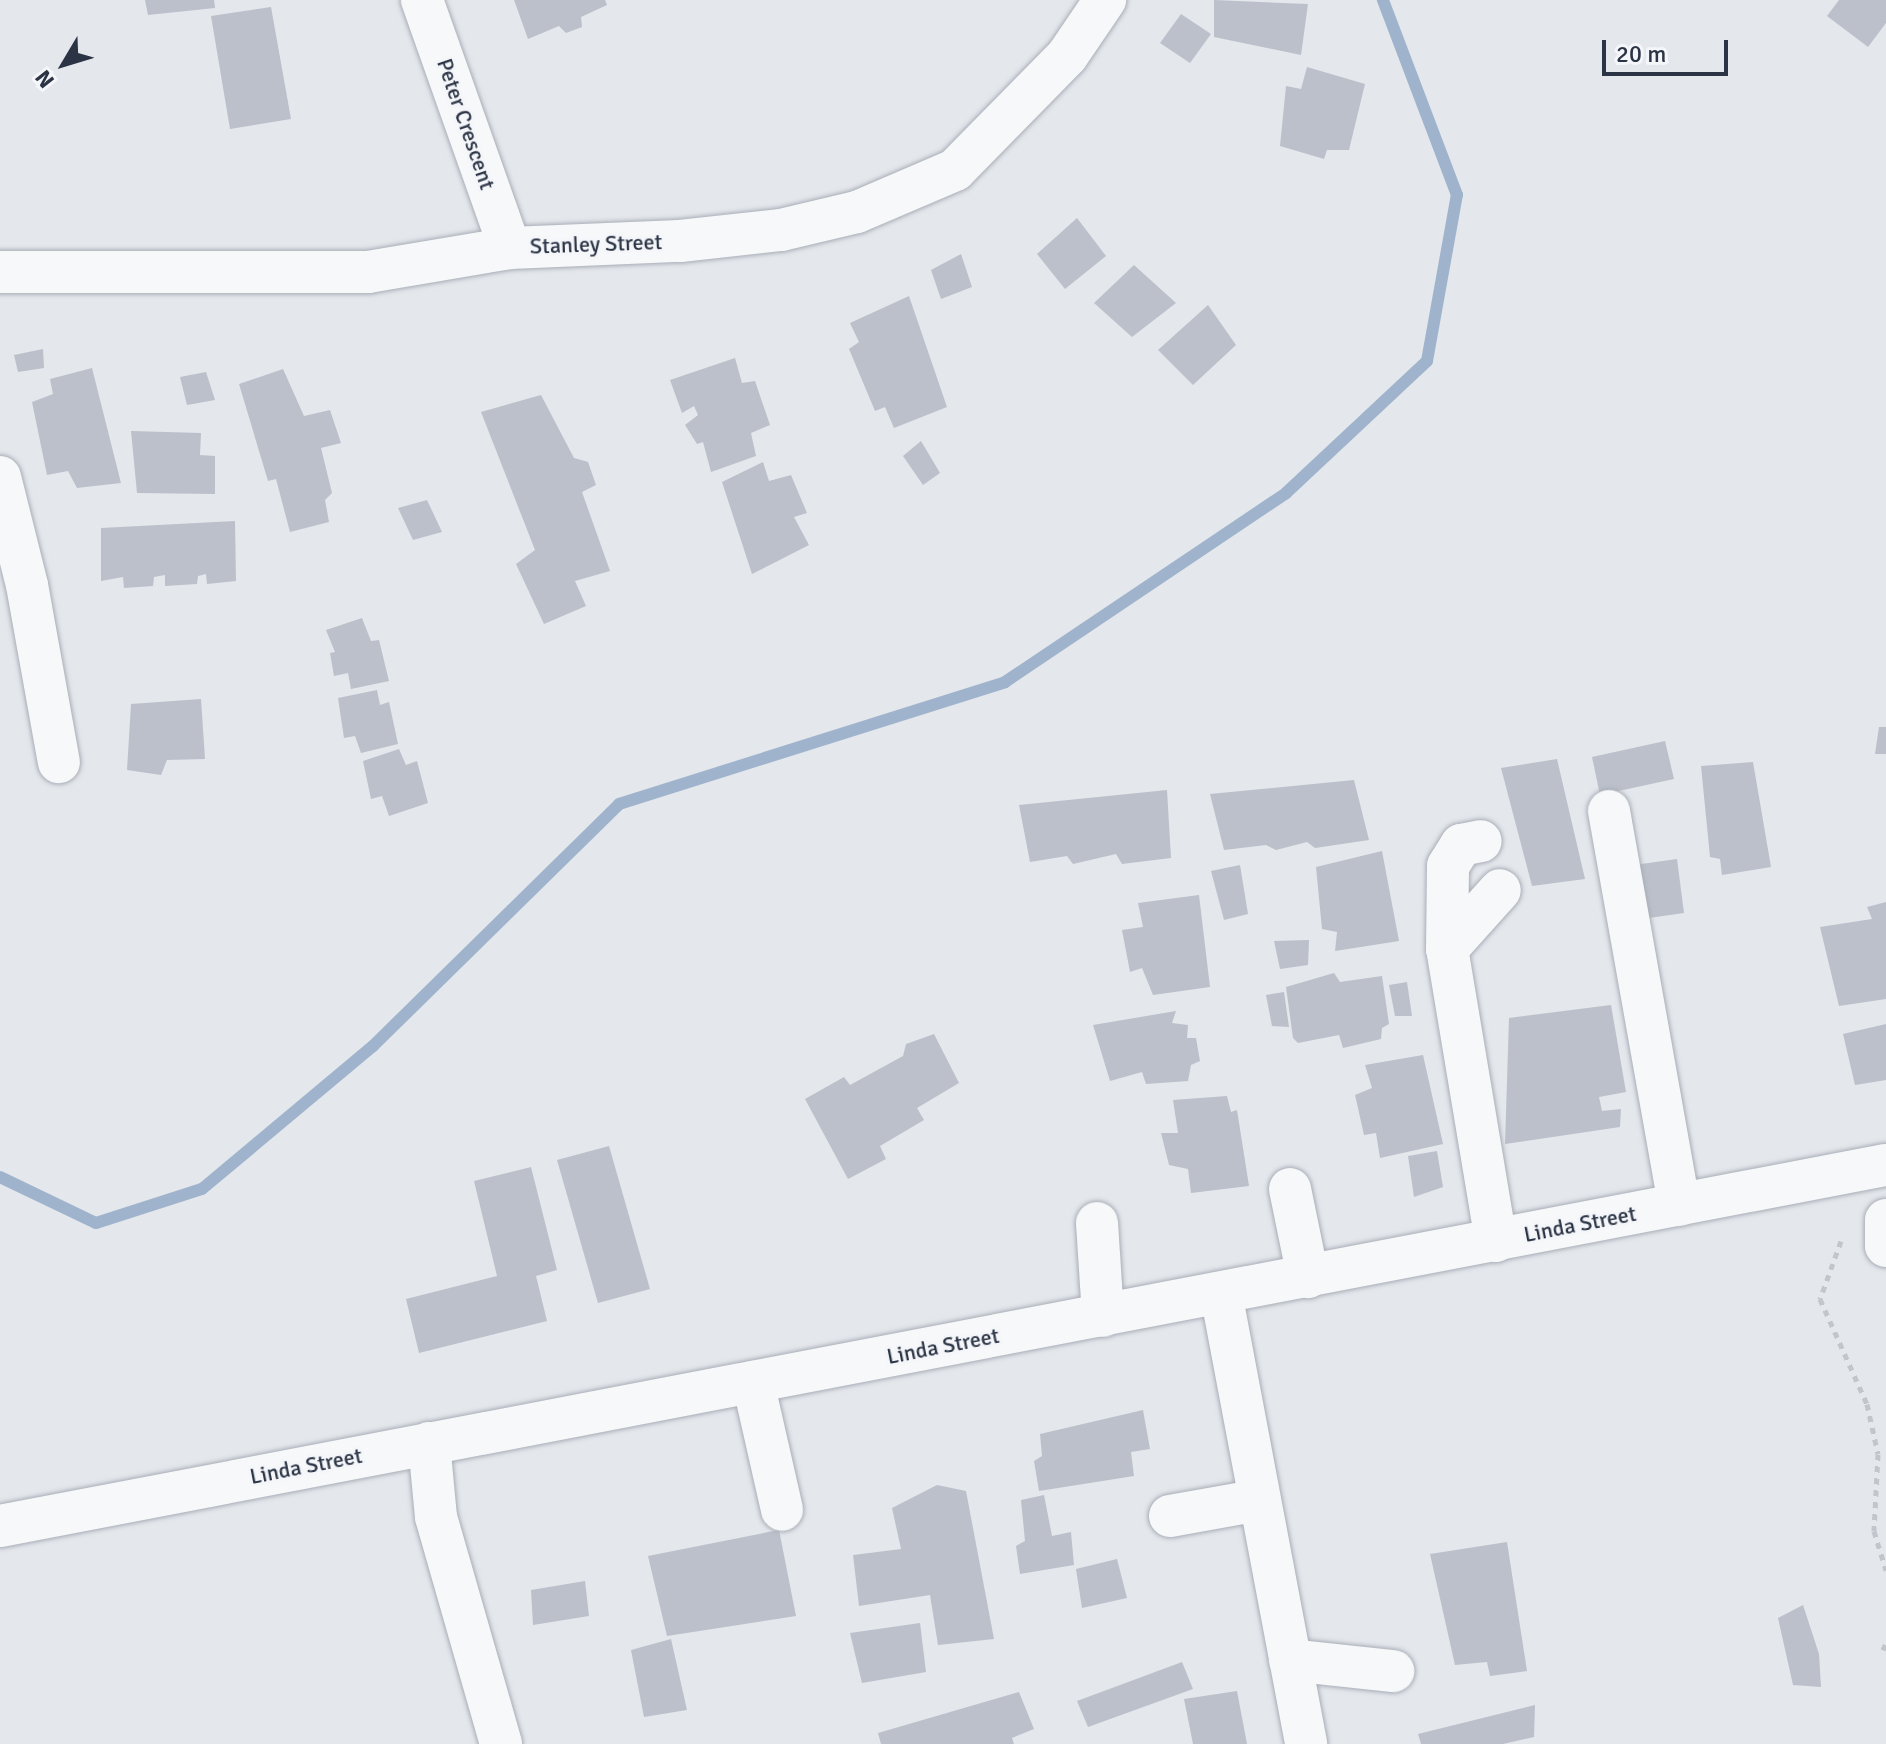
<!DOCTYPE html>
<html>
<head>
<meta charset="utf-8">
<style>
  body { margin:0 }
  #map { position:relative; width:1886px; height:1744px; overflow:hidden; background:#e4e7ec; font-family:Signika,sans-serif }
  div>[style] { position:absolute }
  .stream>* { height:12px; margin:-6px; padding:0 6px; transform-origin:6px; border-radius:6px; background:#9fb4cc }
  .building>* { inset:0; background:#bbc0ca }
  .path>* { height:5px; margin-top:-2.5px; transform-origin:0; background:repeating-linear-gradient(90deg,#c2c5cb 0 6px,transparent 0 12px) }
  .roads { filter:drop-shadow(0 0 2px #a9aeb7) drop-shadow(0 0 2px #a9aeb7) }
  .minor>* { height:42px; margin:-21px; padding:0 21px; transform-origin:21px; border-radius:21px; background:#f7f8fa }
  span { translate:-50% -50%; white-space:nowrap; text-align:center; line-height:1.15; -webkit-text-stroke:6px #f4f6f9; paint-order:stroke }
  .street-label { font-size:22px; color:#2b3445 }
  .north { position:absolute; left:24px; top:24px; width:80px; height:80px; -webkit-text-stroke:6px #f4f6f9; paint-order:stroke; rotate:232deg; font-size:22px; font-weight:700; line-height:32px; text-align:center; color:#2b3445 }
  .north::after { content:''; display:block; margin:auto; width:28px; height:36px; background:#2b3445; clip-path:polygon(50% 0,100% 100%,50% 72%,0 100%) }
  .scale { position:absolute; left:1602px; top:40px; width:126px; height:36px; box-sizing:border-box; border:4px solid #2b3445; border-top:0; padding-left:10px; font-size:24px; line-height:28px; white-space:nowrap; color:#2b3445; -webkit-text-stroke:6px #f4f6f9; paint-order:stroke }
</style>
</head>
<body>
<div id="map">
  <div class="stream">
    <i style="left:0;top:1177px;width:106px;rotate:25.6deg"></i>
    <i style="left:96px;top:1223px;width:111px;rotate:-17.8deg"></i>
    <i style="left:202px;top:1189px;width:223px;rotate:-39.9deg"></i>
    <i style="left:373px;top:1046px;width:345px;rotate:-44.5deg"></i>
    <i style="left:619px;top:804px;width:405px;rotate:-17.5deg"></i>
    <i style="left:1005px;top:682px;width:339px;rotate:-33.9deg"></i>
    <i style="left:1286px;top:493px;width:193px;rotate:-43.1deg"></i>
    <i style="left:1427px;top:361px;width:169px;rotate:-79.8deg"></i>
    <i style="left:1457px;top:195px;width:209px;rotate:-110.8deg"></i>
  </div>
  <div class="building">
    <i style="clip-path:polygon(145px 0,214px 0,215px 8px,148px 15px)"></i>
    <i style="clip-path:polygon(514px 0,605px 0,607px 5px,581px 17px,582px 27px,566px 33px,559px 26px,528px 39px)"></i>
    <i style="clip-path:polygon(1214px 0,1308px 4px,1301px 55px,1214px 37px)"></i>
    <i style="clip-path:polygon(1839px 0,1886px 0,1886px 23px,1868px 47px,1827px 16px)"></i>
    <i style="clip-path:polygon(271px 7px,291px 119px,230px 129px,211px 16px)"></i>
    <i style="clip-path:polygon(1181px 14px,1211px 34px,1190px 63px,1160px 43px)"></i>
    <i style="clip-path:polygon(1307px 67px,1365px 84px,1349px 150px,1327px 150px,1324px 159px,1280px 146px,1286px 86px,1301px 89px)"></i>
    <i style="clip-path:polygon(1077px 218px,1106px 256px,1065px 289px,1037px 254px)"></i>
    <i style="clip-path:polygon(961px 254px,972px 287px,941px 299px,931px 270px)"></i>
    <i style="clip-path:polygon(1134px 265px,1176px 303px,1132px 337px,1094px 303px)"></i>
    <i style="clip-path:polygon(909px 296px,947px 407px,894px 428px,885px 407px,875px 411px,849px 349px,859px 342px,850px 323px)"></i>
    <i style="clip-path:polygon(1208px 305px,1236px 345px,1193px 385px,1158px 350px)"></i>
    <i style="clip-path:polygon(43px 349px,44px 368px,18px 372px,14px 355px)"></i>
    <i style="clip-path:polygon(735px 358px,742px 383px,755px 381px,770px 425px,751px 433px,756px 456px,711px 472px,703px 442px,697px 444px,685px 425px,698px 415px,694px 406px,682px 413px,670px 380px)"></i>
    <i style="clip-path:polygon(92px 368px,121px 483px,77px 488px,68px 471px,47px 475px,32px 402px,53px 394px,50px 379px)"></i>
    <i style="clip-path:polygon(283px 369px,304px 416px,330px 410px,341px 443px,321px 448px,332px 493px,325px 500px,329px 522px,290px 532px,276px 479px,268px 481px,239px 384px)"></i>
    <i style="clip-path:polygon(206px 372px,215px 400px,187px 405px,180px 377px)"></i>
    <i style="clip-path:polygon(541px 395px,574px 458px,588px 462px,596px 485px,582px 492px,610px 571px,575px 581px,586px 606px,544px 624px,516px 564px,535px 550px,481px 412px)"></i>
    <i style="clip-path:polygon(131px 431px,201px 433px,200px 455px,215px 456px,215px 494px,137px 493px)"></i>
    <i style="clip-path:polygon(921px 441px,940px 473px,923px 485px,903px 456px)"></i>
    <i style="clip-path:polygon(763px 462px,769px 481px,791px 475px,807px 513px,794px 517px,809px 545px,752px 574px,722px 482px)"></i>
    <i style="clip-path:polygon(427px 500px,442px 532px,413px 540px,398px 508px)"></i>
    <i style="clip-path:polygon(235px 521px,236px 581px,207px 584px,206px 574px,198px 576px,197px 584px,165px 586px,165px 575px,154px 577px,153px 586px,124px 588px,123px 577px,101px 581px,101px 528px)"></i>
    <i style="clip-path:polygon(362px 618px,371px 641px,379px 640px,389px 681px,351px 689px,348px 673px,334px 676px,330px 653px,335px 652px,326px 630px)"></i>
    <i style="clip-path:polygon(377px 690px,380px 705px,389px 702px,398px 744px,361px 753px,355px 736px,344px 738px,338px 698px)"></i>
    <i style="clip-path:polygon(201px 699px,205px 759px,167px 760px,161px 775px,127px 770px,131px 704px)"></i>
    <i style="clip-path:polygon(1879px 727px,1886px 727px,1886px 754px,1875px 754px)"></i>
    <i style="clip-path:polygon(1665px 741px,1674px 779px,1600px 795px,1592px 757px)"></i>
    <i style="clip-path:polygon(399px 749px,406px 765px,417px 761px,428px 803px,389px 816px,382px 796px,371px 799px,363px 761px)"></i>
    <i style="clip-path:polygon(1557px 759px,1585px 879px,1532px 886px,1501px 768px)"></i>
    <i style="clip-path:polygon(1753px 762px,1771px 867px,1722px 875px,1720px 859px,1710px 857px,1701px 766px)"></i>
    <i style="clip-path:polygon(1354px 780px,1369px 840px,1315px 848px,1307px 842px,1276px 850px,1266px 845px,1224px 850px,1210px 794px)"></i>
    <i style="clip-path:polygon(1167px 790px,1171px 858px,1122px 864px,1116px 854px,1073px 864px,1067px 856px,1030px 862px,1019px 805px)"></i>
    <i style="clip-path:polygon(1382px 851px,1399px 941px,1335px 951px,1337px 932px,1322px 929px,1316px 867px)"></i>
    <i style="clip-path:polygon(1677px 859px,1684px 913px,1635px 920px,1627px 866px)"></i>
    <i style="clip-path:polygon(1240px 865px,1248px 914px,1224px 920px,1211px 871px)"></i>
    <i style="clip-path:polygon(1199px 895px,1210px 987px,1153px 995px,1142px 968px,1130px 972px,1122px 930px,1143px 927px,1138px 903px)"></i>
    <i style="clip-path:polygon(1886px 902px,1886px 999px,1839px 1006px,1820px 927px,1872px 919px,1867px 907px)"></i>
    <i style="clip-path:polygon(1309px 940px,1308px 965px,1280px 969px,1274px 941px)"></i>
    <i style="clip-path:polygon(1334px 973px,1340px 982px,1382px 976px,1389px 1024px,1382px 1028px,1381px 1039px,1343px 1048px,1339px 1035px,1298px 1043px,1293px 1038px,1286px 987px)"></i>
    <i style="clip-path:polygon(1407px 982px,1412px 1016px,1395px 1016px,1389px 985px)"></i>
    <i style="clip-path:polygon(1284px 992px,1289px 1027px,1272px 1026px,1266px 995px)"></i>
    <i style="clip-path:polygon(1611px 1005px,1626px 1092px,1599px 1097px,1602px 1111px,1621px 1109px,1620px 1127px,1505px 1144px,1509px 1018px)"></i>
    <i style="clip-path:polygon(1176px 1011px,1172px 1023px,1188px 1025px,1187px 1038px,1196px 1038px,1200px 1061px,1191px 1065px,1188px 1081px,1146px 1084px,1142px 1072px,1110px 1081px,1093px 1025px)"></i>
    <i style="clip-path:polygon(1886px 1024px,1886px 1080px,1855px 1085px,1843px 1034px)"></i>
    <i style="clip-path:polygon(934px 1034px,959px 1083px,917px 1108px,924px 1120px,880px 1146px,886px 1159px,848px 1179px,805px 1099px,844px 1077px,850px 1085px,903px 1056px,906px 1044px)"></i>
    <i style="clip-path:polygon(1423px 1055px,1443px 1144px,1380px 1158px,1376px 1133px,1364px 1135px,1355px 1095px,1372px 1088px,1365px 1065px)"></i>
    <i style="clip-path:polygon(1227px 1096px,1231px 1112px,1237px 1110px,1249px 1186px,1191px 1193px,1188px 1169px,1169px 1165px,1161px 1133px,1178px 1133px,1173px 1100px)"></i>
    <i style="clip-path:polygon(609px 1146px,650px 1289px,598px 1303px,557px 1160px)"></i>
    <i style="clip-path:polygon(1437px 1151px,1443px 1187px,1414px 1197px,1408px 1156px)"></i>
    <i style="clip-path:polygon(531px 1167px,557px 1270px,536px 1276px,547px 1321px,419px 1353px,406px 1299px,497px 1276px,474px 1181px)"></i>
    <i style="clip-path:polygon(1143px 1410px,1150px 1449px,1131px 1452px,1134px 1476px,1039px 1491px,1034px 1461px,1042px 1456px,1040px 1434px)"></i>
    <i style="clip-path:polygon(937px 1485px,966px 1491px,994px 1639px,938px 1645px,930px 1595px,859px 1606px,853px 1555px,901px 1549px,892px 1508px)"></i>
    <i style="clip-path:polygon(1044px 1495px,1052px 1536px,1071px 1532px,1074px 1565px,1020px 1574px,1016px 1546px,1025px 1541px,1021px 1500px)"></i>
    <i style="clip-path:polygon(779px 1530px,796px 1616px,667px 1636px,648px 1556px)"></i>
    <i style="clip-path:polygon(1507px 1542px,1527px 1671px,1490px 1676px,1487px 1662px,1455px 1665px,1430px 1554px)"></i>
    <i style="clip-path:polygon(1117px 1559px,1127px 1598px,1082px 1608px,1076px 1569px)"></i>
    <i style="clip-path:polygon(585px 1581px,589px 1616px,533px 1625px,531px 1590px)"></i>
    <i style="clip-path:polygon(1803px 1605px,1819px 1654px,1821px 1687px,1793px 1685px,1778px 1618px)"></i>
    <i style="clip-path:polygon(920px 1623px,926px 1672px,862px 1683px,850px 1633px)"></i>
    <i style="clip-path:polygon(671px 1639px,687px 1710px,644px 1717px,631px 1650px)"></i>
    <i style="clip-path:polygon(1182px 1662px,1193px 1689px,1088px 1727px,1077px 1701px)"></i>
    <i style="clip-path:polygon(1237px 1691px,1247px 1744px,1193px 1744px,1184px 1699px)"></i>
    <i style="clip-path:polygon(1019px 1692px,1034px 1729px,1012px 1738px,1014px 1744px,881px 1744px,878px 1733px)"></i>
    <i style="clip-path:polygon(1535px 1705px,1534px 1737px,1503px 1744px,1421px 1744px,1418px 1734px)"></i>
  </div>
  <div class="path">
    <i style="left:1841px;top:1241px;width:62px;rotate:109.9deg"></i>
    <i style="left:1820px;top:1299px;width:115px;rotate:65.9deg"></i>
    <i style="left:1867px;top:1404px;width:51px;rotate:77.6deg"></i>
    <i style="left:1878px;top:1454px;width:77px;rotate:93deg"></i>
    <i style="left:1874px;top:1531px;width:41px;rotate:72.9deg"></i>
    <i style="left:1883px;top:1650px;width:8px;rotate:-67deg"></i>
  </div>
  <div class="roads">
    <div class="minor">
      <i style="left:422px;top:0;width:263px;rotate:70.5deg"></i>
      <i style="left:0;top:272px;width:368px"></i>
      <i style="left:368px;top:272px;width:144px;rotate:-9.6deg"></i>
      <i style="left:510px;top:248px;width:170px;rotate:-2.4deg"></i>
      <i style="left:680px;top:241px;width:102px;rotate:-6.2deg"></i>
      <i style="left:781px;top:230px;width:78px;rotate:-13.3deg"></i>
      <i style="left:857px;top:212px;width:107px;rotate:-23.2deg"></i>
      <i style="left:955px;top:170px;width:160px;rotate:-45.5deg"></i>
      <i style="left:1067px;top:56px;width:68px;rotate:-55.8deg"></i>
      <i style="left:0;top:477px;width:111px;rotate:76deg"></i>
      <i style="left:27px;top:585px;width:180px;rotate:79.8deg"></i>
      <i style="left:1609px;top:811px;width:400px;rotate:79.9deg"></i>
      <i style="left:1447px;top:949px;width:83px;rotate:-89.3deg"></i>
      <i style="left:1448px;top:866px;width:25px;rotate:-58deg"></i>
      <i style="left:1461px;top:845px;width:20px;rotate:-11deg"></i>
      <i style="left:1290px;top:1189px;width:90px;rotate:78.4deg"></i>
      <i style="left:1886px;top:1220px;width:26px;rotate:90deg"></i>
      <i style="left:1097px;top:1223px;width:93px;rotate:86.3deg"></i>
      <i style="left:1496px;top:1241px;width:296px;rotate:-99.5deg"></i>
      <i style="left:1447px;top:949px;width:79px;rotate:-48.1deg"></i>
      <i style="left:1221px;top:1293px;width:459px;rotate:79.3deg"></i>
      <i style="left:753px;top:1382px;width:131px;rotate:77.2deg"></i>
      <i style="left:429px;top:1443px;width:74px;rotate:84.6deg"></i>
      <i style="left:436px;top:1517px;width:236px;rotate:74deg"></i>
      <i style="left:1170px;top:1516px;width:91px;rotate:-10.1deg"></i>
      <i style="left:0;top:1526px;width:1920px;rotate:-10.84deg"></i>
      <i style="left:1290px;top:1660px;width:104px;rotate:6.1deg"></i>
    </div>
  </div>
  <div class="street-label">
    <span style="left:466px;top:124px;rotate:71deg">Peter Crescent</span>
    <span style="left:596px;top:244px;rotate:-2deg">Stanley Street</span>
    <span style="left:1580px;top:1224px;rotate:-11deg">Linda Street</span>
    <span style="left:943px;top:1346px;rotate:-11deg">Linda Street</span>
    <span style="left:306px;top:1466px;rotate:-11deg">Linda Street</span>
  </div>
  <div class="north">N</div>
  <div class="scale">20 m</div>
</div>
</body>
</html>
